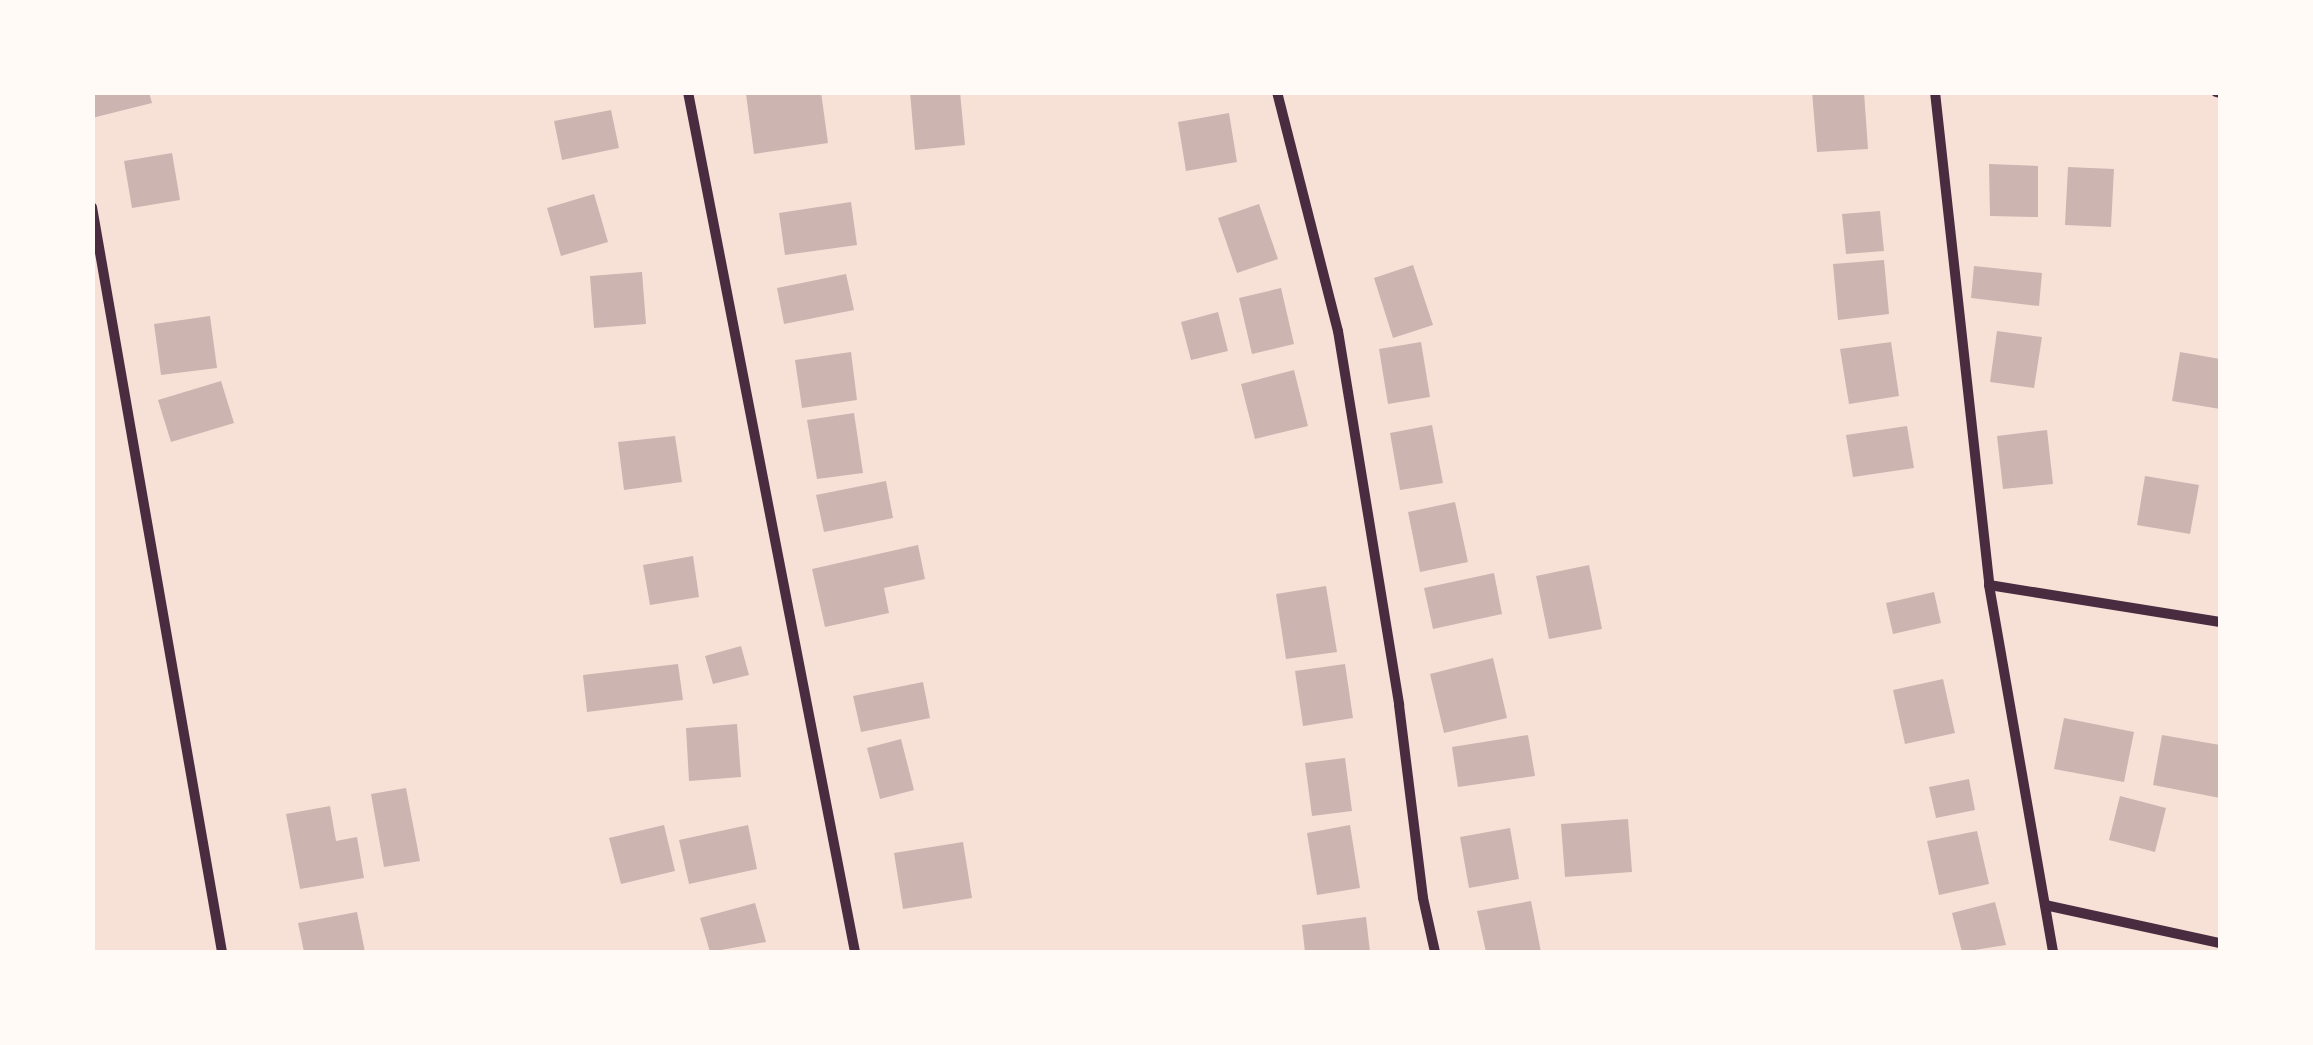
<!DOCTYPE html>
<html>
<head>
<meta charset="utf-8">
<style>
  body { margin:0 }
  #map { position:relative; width:2313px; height:1045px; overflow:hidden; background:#f7e1d7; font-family:"Source Sans 3",sans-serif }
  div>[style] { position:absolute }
  .building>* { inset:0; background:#ccb4b1 }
  .minor>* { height:10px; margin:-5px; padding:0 5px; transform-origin:5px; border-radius:5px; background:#4a2c40 }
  span { translate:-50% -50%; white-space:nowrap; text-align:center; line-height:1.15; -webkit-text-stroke:8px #fffaf5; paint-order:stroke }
  .frame { position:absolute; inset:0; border:95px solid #fffaf5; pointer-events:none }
</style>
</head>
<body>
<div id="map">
  <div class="building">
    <i style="clip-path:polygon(92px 92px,149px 92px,152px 103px,92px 118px)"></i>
    <i style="clip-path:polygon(821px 92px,828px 143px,754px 154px,746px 94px)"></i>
    <i style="clip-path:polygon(910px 92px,960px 92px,965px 145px,915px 150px)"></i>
    <i style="clip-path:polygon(1812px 92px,1864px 92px,1868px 149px,1817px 152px)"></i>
    <i style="clip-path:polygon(611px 110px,619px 148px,562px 160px,554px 121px)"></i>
    <i style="clip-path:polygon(1229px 113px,1237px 162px,1186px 171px,1178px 122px)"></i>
    <i style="clip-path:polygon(172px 153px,180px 200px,132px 208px,124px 161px)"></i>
    <i style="clip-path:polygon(1989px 164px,2038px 166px,2038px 217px,1990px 216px)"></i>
    <i style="clip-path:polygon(2068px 167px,2114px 169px,2111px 227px,2065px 225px)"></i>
    <i style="clip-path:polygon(594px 194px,608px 242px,561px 256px,547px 208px)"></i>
    <i style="clip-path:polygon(851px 202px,857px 245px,785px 255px,779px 213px)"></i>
    <i style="clip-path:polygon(1259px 204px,1278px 259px,1237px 273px,1218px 218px)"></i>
    <i style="clip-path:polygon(1880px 211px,1884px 251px,1846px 254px,1842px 214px)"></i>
    <i style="clip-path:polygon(1884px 260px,1889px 314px,1838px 320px,1833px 264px)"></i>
    <i style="clip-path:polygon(1413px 265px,1433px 325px,1393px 338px,1374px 278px)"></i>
    <i style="clip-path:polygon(1974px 266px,2042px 273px,2039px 306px,1971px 298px)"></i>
    <i style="clip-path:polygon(642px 272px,646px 324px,594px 328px,590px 276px)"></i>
    <i style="clip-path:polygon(846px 274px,854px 310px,784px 324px,777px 288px)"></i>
    <i style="clip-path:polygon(1281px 288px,1294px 344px,1252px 354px,1239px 298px)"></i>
    <i style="clip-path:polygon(1218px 312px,1228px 351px,1191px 360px,1181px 322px)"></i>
    <i style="clip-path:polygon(210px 316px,217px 368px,161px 375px,154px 324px)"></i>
    <i style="clip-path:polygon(1997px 331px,2042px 337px,2034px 388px,1990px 382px)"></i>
    <i style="clip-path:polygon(1421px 342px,1430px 397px,1388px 404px,1379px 349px)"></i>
    <i style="clip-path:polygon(1891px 342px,1899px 396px,1849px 404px,1840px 349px)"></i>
    <i style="clip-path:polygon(851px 352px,857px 400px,802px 408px,795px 360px)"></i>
    <i style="clip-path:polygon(2180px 352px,2220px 359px,2220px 409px,2172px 401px)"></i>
    <i style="clip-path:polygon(1294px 370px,1308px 426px,1255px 439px,1241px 384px)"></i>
    <i style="clip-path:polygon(221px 381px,234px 423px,171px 442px,158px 400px)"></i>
    <i style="clip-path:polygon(854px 413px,863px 473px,817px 479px,807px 420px)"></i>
    <i style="clip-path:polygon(1432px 425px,1443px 483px,1400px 490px,1390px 433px)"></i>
    <i style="clip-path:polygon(1907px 426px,1914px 468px,1853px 477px,1846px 435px)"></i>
    <i style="clip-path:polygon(2047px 430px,2053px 484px,2003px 489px,1997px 436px)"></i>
    <i style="clip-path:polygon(675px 436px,682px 482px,624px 490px,618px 442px)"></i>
    <i style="clip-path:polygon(2145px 476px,2199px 485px,2190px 534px,2137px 525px)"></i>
    <i style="clip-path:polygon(886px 481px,893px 518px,824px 532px,816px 495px)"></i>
    <i style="clip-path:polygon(1455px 502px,1468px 562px,1420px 572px,1408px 512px)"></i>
    <i style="clip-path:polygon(918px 545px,925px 579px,884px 588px,889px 613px,825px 627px,812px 569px)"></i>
    <i style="clip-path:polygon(693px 556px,699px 597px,650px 605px,643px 565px)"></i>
    <i style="clip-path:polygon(1589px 565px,1602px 629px,1549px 639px,1536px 576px)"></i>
    <i style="clip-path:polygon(1494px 573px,1502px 614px,1433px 629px,1424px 588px)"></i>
    <i style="clip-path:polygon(1326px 586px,1337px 652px,1286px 659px,1276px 594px)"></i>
    <i style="clip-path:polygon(1934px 592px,1941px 623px,1893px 634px,1886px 603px)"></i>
    <i style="clip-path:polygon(741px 646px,749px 675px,713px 684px,705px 656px)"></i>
    <i style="clip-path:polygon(1493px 658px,1507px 718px,1444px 733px,1430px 674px)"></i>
    <i style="clip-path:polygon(678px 664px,683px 700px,587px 712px,583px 675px)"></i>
    <i style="clip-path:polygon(1345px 664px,1353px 718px,1303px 726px,1295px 671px)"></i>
    <i style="clip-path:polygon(1943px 679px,1955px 733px,1905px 744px,1893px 690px)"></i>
    <i style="clip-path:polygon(923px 682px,930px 718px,861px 732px,853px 696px)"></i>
    <i style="clip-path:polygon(2064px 718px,2134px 732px,2124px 782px,2054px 769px)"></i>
    <i style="clip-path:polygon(737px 724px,741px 777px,689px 781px,686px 728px)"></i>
    <i style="clip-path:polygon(1528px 735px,1535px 776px,1458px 787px,1452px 747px)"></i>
    <i style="clip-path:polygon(2162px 735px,2220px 745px,2220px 798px,2153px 785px)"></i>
    <i style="clip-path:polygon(901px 739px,914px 790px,880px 799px,867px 748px)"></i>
    <i style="clip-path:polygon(1345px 758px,1352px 811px,1312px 816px,1305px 763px)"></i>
    <i style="clip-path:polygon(1969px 779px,1975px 810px,1936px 818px,1929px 787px)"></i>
    <i style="clip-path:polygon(406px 788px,420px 861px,384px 867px,371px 794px)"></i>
    <i style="clip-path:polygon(2120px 796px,2166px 808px,2155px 852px,2109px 840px)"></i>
    <i style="clip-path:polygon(330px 806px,336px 841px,357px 837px,364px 878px,300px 889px,286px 814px)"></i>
    <i style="clip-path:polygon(1628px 819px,1632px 872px,1565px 877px,1561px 824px)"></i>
    <i style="clip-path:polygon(664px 825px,675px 871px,621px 884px,609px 838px)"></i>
    <i style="clip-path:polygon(748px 825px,757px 869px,689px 884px,679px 840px)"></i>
    <i style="clip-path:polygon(1350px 825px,1360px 888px,1317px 895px,1307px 833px)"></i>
    <i style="clip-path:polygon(1510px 828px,1519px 879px,1469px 888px,1460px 837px)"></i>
    <i style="clip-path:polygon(1977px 831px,1989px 884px,1939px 895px,1927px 841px)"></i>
    <i style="clip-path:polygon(963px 842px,972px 898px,903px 909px,894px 853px)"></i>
    <i style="clip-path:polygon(1531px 901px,1541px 952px,1486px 952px,1477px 911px)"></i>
    <i style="clip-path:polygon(1995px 902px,2006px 945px,1962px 952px,1952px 913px)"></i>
    <i style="clip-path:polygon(755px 903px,766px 942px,710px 952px,700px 918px)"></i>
    <i style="clip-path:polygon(357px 912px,365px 952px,304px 952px,298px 923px)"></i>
    <i style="clip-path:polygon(1366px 917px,1370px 952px,1305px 952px,1302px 925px)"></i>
  </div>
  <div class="minor">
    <i style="left:688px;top:92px;width:876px;rotate:79.01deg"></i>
    <i style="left:1277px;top:92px;width:247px;rotate:75.7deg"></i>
    <i style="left:1338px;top:331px;width:379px;rotate:80.7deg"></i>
    <i style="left:1399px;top:705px;width:194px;rotate:82.9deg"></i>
    <i style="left:1423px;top:898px;width:55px;rotate:77.5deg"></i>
    <i style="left:1935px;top:92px;width:496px;rotate:83.7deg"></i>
    <i style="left:1989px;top:585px;width:373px;rotate:80.1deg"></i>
    <i style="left:2216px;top:92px;width:4px;rotate:14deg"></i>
    <i style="left:92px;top:207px;width:756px;rotate:80.1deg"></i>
    <i style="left:1989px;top:585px;width:234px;rotate:9.1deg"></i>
    <i style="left:2045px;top:905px;width:179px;rotate:12.3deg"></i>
  </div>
  <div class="frame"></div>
</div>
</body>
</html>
